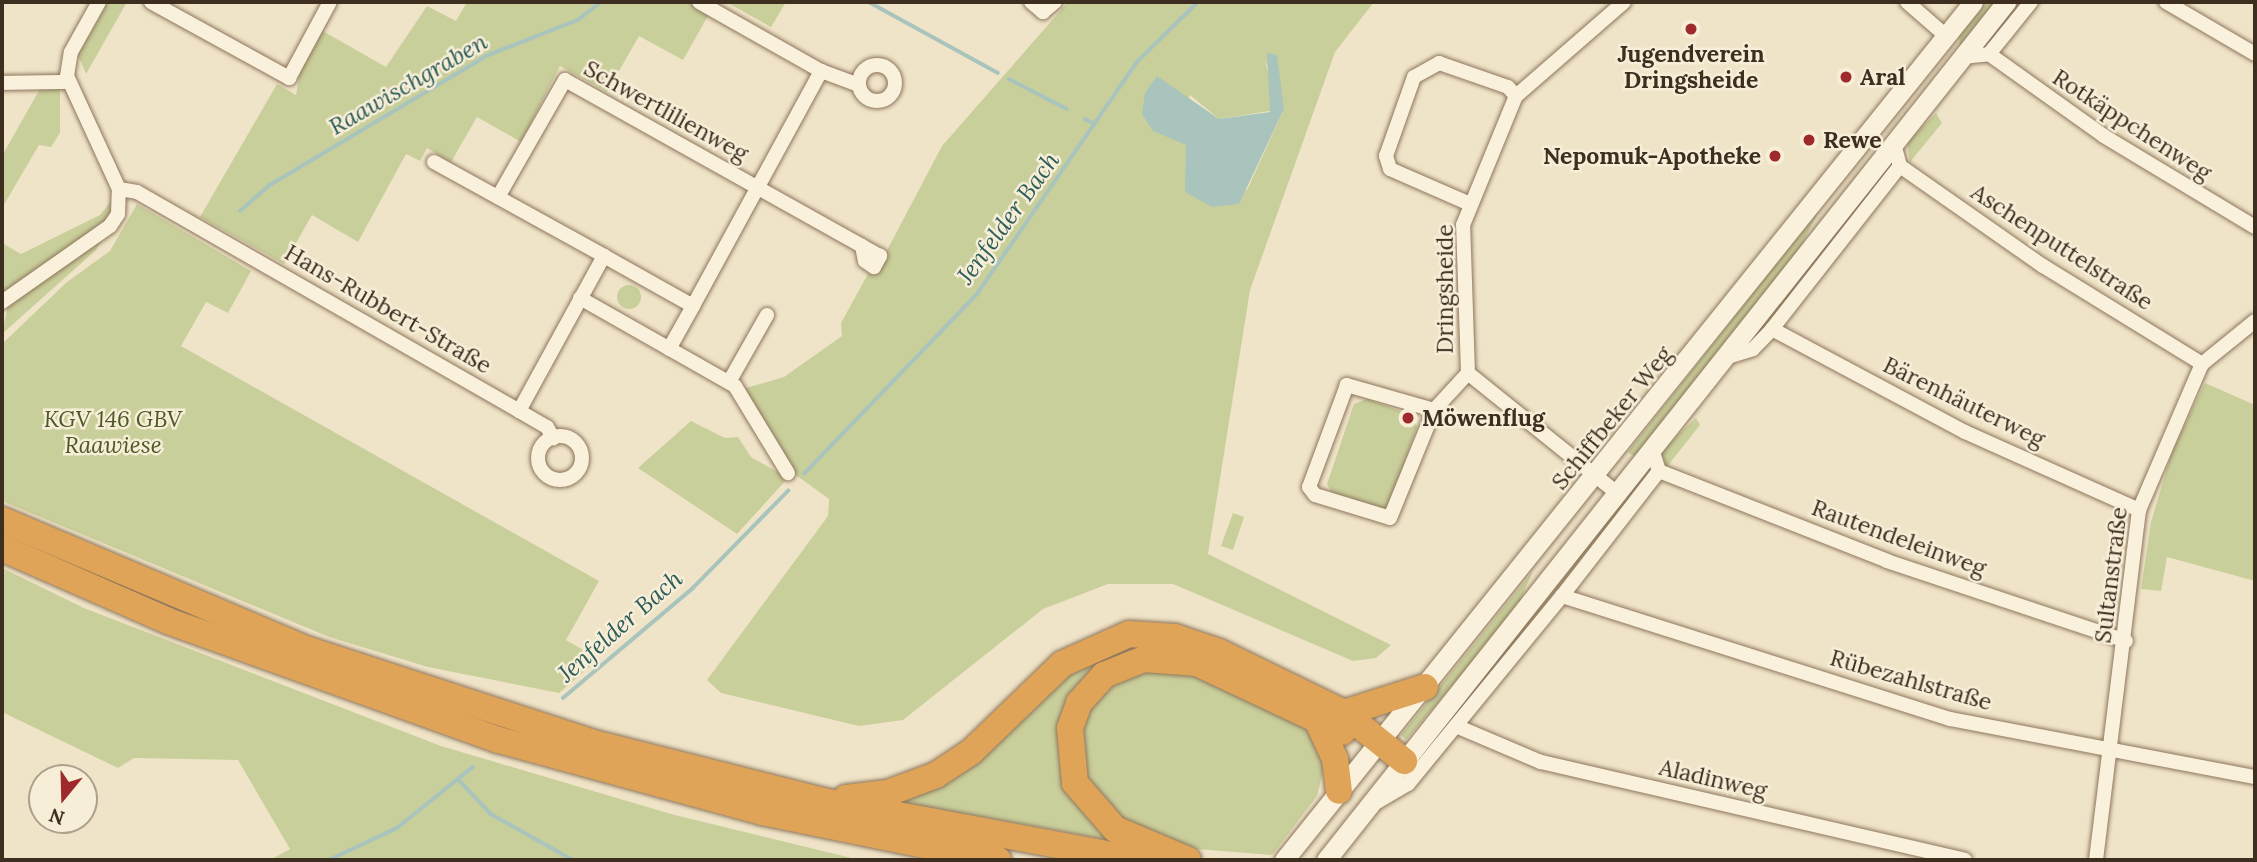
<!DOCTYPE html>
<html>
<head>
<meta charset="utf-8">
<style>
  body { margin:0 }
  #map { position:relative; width:2257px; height:862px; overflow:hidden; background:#f0e4c8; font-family:Lora,serif }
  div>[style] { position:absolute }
  .green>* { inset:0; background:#c9cf9b }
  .round { border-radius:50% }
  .water>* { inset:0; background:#a9c4bc }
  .stream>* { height:3.5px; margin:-1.75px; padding:0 1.75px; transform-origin:1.75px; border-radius:1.75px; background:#a9c4bc }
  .roads { filter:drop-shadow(0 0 2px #8d765c) drop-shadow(0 0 2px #8d765c) }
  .street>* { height:14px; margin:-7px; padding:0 7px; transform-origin:7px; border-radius:7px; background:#faf1dc }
  .street>.ring { margin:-7px; padding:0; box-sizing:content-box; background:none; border:14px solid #faf1dc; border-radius:50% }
  .secondary>* { height:19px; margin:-9.5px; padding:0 9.5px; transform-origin:9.5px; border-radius:9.5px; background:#faf1dc }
  .highway>* { height:26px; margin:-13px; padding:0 13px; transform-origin:13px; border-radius:13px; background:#e0a458 }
  .dots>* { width:19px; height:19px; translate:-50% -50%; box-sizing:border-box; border:4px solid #f7eed8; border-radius:50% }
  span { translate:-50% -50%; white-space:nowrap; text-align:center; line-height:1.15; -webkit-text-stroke:5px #f7eed8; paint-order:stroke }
  .poi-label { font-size:23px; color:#3d2e20; font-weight:700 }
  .left { translate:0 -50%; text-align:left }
  .right { translate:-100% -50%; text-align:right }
  .street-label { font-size:23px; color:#3d2e20 }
  .park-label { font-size:23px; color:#4d5a26; font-style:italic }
  .water-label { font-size:24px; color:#2f5d5a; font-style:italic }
  .frame { position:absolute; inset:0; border:4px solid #3d2e20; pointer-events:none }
  .north { position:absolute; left:28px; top:764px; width:70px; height:70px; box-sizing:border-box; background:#f7eed8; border:2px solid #ada18e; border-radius:50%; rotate:199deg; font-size:19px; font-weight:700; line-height:28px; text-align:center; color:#3d2e20 }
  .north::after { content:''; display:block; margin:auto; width:24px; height:32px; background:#9e2a2b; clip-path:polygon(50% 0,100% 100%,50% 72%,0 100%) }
</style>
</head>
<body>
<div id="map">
  <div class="green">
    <i style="clip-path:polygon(108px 2px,127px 2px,86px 74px,78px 55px)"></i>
    <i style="clip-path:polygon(467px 2px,716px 2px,683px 60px,639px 36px,607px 92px,560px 66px,521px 142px,477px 117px,451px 162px,427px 148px,420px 161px,406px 154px,358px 242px,312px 215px,284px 264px,200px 217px,277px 84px,296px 95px,301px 67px,321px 30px,386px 67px,427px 6px,456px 21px)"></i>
    <i style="clip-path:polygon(726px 2px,786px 2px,771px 27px)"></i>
    <i style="clip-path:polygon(evenodd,1068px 2px,1374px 2px,1335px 52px,1250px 290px,1208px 554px,1391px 645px,1376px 658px,1353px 661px,1173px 584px,1108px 584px,1043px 609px,903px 720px,859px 726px,721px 693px,707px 680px,828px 516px,829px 499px,793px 473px,743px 389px,784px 377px,842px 336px,841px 323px,869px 272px,874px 275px,942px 146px,1068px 2px,1265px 60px,1284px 109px,1247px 190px,1186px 165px,1186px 145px,1178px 137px,1190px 95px,1219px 119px,1270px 111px,1274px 95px,1265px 60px)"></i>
    <i style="clip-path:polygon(1985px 2px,1998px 2px,1960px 50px,1959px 35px)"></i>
    <i style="clip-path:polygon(45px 80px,60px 88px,60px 133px,51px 147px,39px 145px,2px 208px,2px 156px)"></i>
    <i style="clip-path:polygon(1936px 113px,1942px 123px,1910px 162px,1907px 142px)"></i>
    <i style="clip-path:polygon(1869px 189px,1872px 193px,1748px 348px,1744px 344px)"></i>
    <i style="clip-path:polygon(112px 200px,109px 220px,2px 294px,2px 243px,21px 254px,100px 215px)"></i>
    <i style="clip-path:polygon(137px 204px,251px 271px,228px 313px,206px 302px,181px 346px,599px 581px,566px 640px,599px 659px,559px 693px,428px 667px,329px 637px,2px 501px,4px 342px,67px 282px,110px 251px)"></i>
    <i style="clip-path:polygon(1820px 208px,1797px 255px,1635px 457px,1628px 452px)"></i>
    <i style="clip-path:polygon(102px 239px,96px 250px,2px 334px,8px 305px)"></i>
    <i class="round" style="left:617px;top:285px;width:24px;height:24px"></i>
    <i style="clip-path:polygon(2205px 383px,2255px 405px,2255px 581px,2167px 557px,2161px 591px,2141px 589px,2151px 522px,2172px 452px)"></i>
    <i style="clip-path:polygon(1367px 399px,1414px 416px,1417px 427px,1389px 506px,1379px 509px,1332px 493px,1327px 484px,1354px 404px)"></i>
    <i style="clip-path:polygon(1696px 418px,1700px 425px,1666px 468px,1661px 451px)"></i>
    <i style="clip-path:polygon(691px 421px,725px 438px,738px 437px,751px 457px,788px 478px,737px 534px,638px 468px)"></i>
    <i style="clip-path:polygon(1640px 479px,1643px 481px,1400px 785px,1398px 783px)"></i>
    <i style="clip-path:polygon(1233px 513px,1244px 517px,1233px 550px,1221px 546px)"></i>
    <i style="clip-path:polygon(2px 568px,84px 608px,441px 746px,671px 814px,860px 860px,270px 860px,290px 849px,238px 760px,134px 758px,118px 768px,2px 712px)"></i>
    <i style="clip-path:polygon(1533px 571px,1516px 610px,1406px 740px,1401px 735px)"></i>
    <i style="clip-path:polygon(1132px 641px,1147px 654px,1063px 729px,1119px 842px,890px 800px,1061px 675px)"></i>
    <i style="clip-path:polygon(1182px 670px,1304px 721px,1325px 763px,1317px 796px,1272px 855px,1184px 848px,1139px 832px,1097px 801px,1077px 759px,1087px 706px,1127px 674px)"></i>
  </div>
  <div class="water">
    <i style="clip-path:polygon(1267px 53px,1277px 55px,1284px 109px,1239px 204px,1212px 207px,1185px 192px,1186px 145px,1153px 131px,1142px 114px,1145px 93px,1157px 76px,1219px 119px,1270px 112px)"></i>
  </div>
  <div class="stream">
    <i style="left:869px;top:2px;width:147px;rotate:28.8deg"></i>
    <i style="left:1009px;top:79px;width:65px;rotate:27.3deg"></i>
    <i style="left:1085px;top:119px;width:11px;rotate:27deg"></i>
    <i style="left:240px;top:211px;width:40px;rotate:-41deg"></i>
    <i style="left:270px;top:185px;width:252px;rotate:-30.8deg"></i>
    <i style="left:486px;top:56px;width:99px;rotate:-21.4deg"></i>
    <i style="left:578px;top:20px;width:29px;rotate:-38deg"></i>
    <i style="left:804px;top:474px;width:250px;rotate:-46.1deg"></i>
    <i style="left:977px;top:294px;width:282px;rotate:-55.4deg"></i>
    <i style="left:1137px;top:62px;width:86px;rotate:-44.5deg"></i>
    <i style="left:563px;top:698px;width:170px;rotate:-40.2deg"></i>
    <i style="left:693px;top:588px;width:136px;rotate:-45.6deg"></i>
    <i style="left:459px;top:780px;width:47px;rotate:46.7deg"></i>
    <i style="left:491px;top:814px;width:94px;rotate:29.3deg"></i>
    <i style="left:329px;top:860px;width:75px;rotate:-25.2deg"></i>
    <i style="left:397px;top:828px;width:97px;rotate:-38.8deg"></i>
  </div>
  <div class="roads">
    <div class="street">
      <i style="left:151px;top:2px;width:158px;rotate:28.8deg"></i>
      <i style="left:289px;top:78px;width:86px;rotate:-61.7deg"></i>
      <i style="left:1031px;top:2px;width:16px;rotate:40deg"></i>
      <i style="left:1043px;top:12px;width:16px;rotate:-40deg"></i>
      <i style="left:1907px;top:2px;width:52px;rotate:41.1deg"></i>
      <i style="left:2166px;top:2px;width:103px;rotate:30.3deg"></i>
      <i style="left:1989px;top:54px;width:141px;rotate:35.5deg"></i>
      <i style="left:2104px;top:136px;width:176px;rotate:31.1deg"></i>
      <i style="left:1962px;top:57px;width:27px;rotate:-6deg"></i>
      <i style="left:1989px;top:54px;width:67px;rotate:-51.1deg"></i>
      <i class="ring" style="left:859px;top:65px;width:22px;height:22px"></i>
      <i style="left:821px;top:71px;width:40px;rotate:20.2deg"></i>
      <i style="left:2px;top:83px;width:67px;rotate:-0.9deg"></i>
      <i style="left:434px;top:162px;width:194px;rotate:28.9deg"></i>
      <i style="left:1900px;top:166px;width:174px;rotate:35deg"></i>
      <i style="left:2043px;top:266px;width:187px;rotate:31.6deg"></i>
      <i style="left:119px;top:189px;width:18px;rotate:9deg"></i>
      <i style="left:137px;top:192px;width:440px;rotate:29.8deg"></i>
      <i style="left:519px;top:411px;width:177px;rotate:-61.3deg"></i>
      <i style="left:604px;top:256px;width:102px;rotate:29.3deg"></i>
      <i style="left:693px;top:306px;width:268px;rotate:-61.4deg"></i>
      <i style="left:821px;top:71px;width:140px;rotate:-150.5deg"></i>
      <i style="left:498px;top:197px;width:135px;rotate:-60.2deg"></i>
      <i style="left:565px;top:80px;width:340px;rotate:29.2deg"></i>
      <i style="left:862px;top:246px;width:15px;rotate:79deg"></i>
      <i style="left:865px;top:261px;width:11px;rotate:34deg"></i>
      <i style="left:874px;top:267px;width:13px;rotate:-61deg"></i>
      <i style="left:880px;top:256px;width:21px;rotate:-151deg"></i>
      <i style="left:1470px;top:204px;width:87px;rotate:-156.4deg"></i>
      <i style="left:1390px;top:169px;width:14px;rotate:-107deg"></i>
      <i style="left:1386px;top:156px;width:84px;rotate:-70.5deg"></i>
      <i style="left:1414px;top:77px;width:29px;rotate:-29deg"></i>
      <i style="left:1439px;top:63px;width:73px;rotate:19.2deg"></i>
      <i style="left:1508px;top:87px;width:12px;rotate:48deg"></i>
      <i style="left:580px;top:298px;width:178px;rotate:29.6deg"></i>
      <i style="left:735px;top:386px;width:102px;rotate:58.7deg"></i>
      <i style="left:2px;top:302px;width:132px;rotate:-35.1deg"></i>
      <i style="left:110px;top:226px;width:14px;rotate:-56deg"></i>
      <i style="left:118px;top:214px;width:25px;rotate:-88deg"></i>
      <i style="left:119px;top:189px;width:124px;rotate:-114.7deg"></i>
      <i style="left:67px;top:76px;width:24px;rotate:-81deg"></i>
      <i style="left:71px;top:52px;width:57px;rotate:-60.8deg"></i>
      <i style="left:1772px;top:329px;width:219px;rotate:28.1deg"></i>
      <i style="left:1965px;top:432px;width:191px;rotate:24.1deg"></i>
      <i style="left:669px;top:349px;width:49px;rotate:-60.8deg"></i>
      <i style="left:1724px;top:358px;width:30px;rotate:-17deg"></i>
      <i style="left:1753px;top:349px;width:28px;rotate:-46deg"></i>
      <i style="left:1772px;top:329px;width:207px;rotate:-51.9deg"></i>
      <i style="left:1900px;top:166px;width:24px;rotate:-105deg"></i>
      <i style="left:729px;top:382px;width:77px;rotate:-60.4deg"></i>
      <i style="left:1434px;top:410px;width:91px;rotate:-164deg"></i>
      <i style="left:1347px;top:385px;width:109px;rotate:110.4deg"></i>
      <i style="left:1309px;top:487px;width:10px;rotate:53deg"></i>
      <i style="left:1315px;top:495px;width:78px;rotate:17deg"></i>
      <i style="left:1390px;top:518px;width:117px;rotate:-67.8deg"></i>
      <i style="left:1434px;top:410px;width:50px;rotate:-47.4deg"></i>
      <i style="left:519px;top:411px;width:32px;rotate:30deg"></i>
      <i style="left:547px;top:427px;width:13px;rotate:61deg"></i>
      <i class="ring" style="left:538px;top:436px;width:30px;height:30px"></i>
      <i style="left:1659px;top:471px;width:245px;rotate:21.5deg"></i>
      <i style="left:1887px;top:561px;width:252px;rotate:18.5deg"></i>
      <i style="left:1617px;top:493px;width:191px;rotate:-141.2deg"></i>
      <i style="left:1468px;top:373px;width:148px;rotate:-91.9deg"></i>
      <i style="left:1463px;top:225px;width:139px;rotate:-67.7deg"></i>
      <i style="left:1516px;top:96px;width:143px;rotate:-41deg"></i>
      <i style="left:1562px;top:596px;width:407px;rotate:17.6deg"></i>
      <i style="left:1950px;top:719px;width:310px;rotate:10.8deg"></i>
      <i style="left:1456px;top:726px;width:92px;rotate:23deg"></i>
      <i style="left:1541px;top:762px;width:435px;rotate:13deg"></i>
      <i style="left:1372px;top:805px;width:42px;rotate:-30.3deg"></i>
      <i style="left:1408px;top:784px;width:243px;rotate:-50.7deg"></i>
      <i style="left:1562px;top:596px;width:158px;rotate:-52.2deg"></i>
      <i style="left:1659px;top:471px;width:23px;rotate:-108deg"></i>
      <i style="left:2096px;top:860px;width:353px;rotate:-83deg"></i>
      <i style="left:2139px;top:510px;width:159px;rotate:-66.7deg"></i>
      <i style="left:2202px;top:364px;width:68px;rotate:-39.1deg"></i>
    </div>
    <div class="secondary">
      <i style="left:1284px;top:860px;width:1100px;rotate:-51.23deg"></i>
      <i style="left:1326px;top:860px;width:1095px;rotate:-51.6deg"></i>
    </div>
    <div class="highway">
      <i style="left:2px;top:520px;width:333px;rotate:23deg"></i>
      <i style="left:309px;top:650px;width:296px;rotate:18.1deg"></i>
      <i style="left:590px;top:742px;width:240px;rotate:14.2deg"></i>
      <i style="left:823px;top:801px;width:320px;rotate:10.6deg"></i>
      <i style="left:2px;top:548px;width:181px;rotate:23.7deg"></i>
      <i style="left:168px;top:621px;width:352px;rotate:19.8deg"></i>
      <i style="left:499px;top:740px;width:273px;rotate:15.3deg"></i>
      <i style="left:762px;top:812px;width:241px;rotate:11.5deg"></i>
      <i style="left:1344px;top:713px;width:85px;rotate:-17.8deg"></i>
      <i style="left:1317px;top:720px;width:43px;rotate:65.2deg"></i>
      <i style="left:1335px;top:759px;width:32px;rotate:83deg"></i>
      <i style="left:846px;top:798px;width:42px;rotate:-6.8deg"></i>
      <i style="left:888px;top:793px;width:51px;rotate:-20.6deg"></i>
      <i style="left:936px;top:775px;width:42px;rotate:-33.3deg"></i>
      <i style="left:971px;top:752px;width:127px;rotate:-44deg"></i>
      <i style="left:1062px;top:664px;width:73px;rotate:-24.1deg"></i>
      <i style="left:1129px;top:634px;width:46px;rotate:3.7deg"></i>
      <i style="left:1175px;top:637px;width:46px;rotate:18.8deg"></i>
      <i style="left:1219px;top:652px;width:139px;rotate:26deg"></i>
      <i style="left:1344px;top:713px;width:77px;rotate:38.7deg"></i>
      <i style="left:1188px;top:860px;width:79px;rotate:-157deg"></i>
      <i style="left:1115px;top:829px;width:61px;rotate:-131deg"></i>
      <i style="left:1075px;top:783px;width:55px;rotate:-95.2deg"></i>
      <i style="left:1070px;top:728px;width:27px;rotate:-70deg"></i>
      <i style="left:1079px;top:703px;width:38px;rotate:-48deg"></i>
      <i style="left:1104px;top:675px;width:43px;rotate:-21.8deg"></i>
      <i style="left:1144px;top:659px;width:53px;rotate:4.3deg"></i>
      <i style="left:1197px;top:663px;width:161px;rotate:25.3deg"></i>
    </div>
  </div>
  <div class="dots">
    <i style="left:1691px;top:29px;background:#9e2a2b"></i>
    <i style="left:1846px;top:77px;background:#9e2a2b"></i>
    <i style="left:1809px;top:140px;background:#9e2a2b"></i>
    <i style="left:1775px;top:156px;background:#9e2a2b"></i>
    <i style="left:1408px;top:418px;background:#9e2a2b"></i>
  </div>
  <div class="poi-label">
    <span style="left:1691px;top:67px">Jugendverein<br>Dringsheide</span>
    <span class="left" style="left:1860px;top:77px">Aral</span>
    <span class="left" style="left:1823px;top:140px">Rewe</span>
    <span class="right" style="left:1761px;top:156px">Nepomuk-Apotheke</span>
    <span class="left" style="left:1422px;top:418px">Möwenflug</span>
  </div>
  <div class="street-label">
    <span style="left:666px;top:111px;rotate:29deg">Schwertlilienweg</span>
    <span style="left:2132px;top:125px;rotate:33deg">Rotkäppchenweg</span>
    <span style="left:2062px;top:247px;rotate:33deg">Aschenputtelstraße</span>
    <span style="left:1445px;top:289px;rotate:-90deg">Dringsheide</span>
    <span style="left:388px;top:309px;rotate:30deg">Hans-Rubbert-Straße</span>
    <span style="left:1964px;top:402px;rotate:26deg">Bärenhäuterweg</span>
    <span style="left:1612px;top:418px;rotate:-51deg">Schiffbeker Weg</span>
    <span style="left:1899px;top:538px;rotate:20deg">Rautendeleinweg</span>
    <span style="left:2111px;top:575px;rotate:-83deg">Sultanstraße</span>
    <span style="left:1911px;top:680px;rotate:16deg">Rübezahlstraße</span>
    <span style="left:1713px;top:779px;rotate:13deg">Aladinweg</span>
  </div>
  <div class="park-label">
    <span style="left:113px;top:432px">KGV 146 GBV<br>Raawiese</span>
  </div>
  <div class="water-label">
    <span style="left:408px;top:84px;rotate:-30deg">Raawischgraben</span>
    <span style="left:1008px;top:218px;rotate:-54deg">Jenfelder Bach</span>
    <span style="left:620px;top:626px;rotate:-41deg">Jenfelder Bach</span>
  </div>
  <div class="frame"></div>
  <div class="north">N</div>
</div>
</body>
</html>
